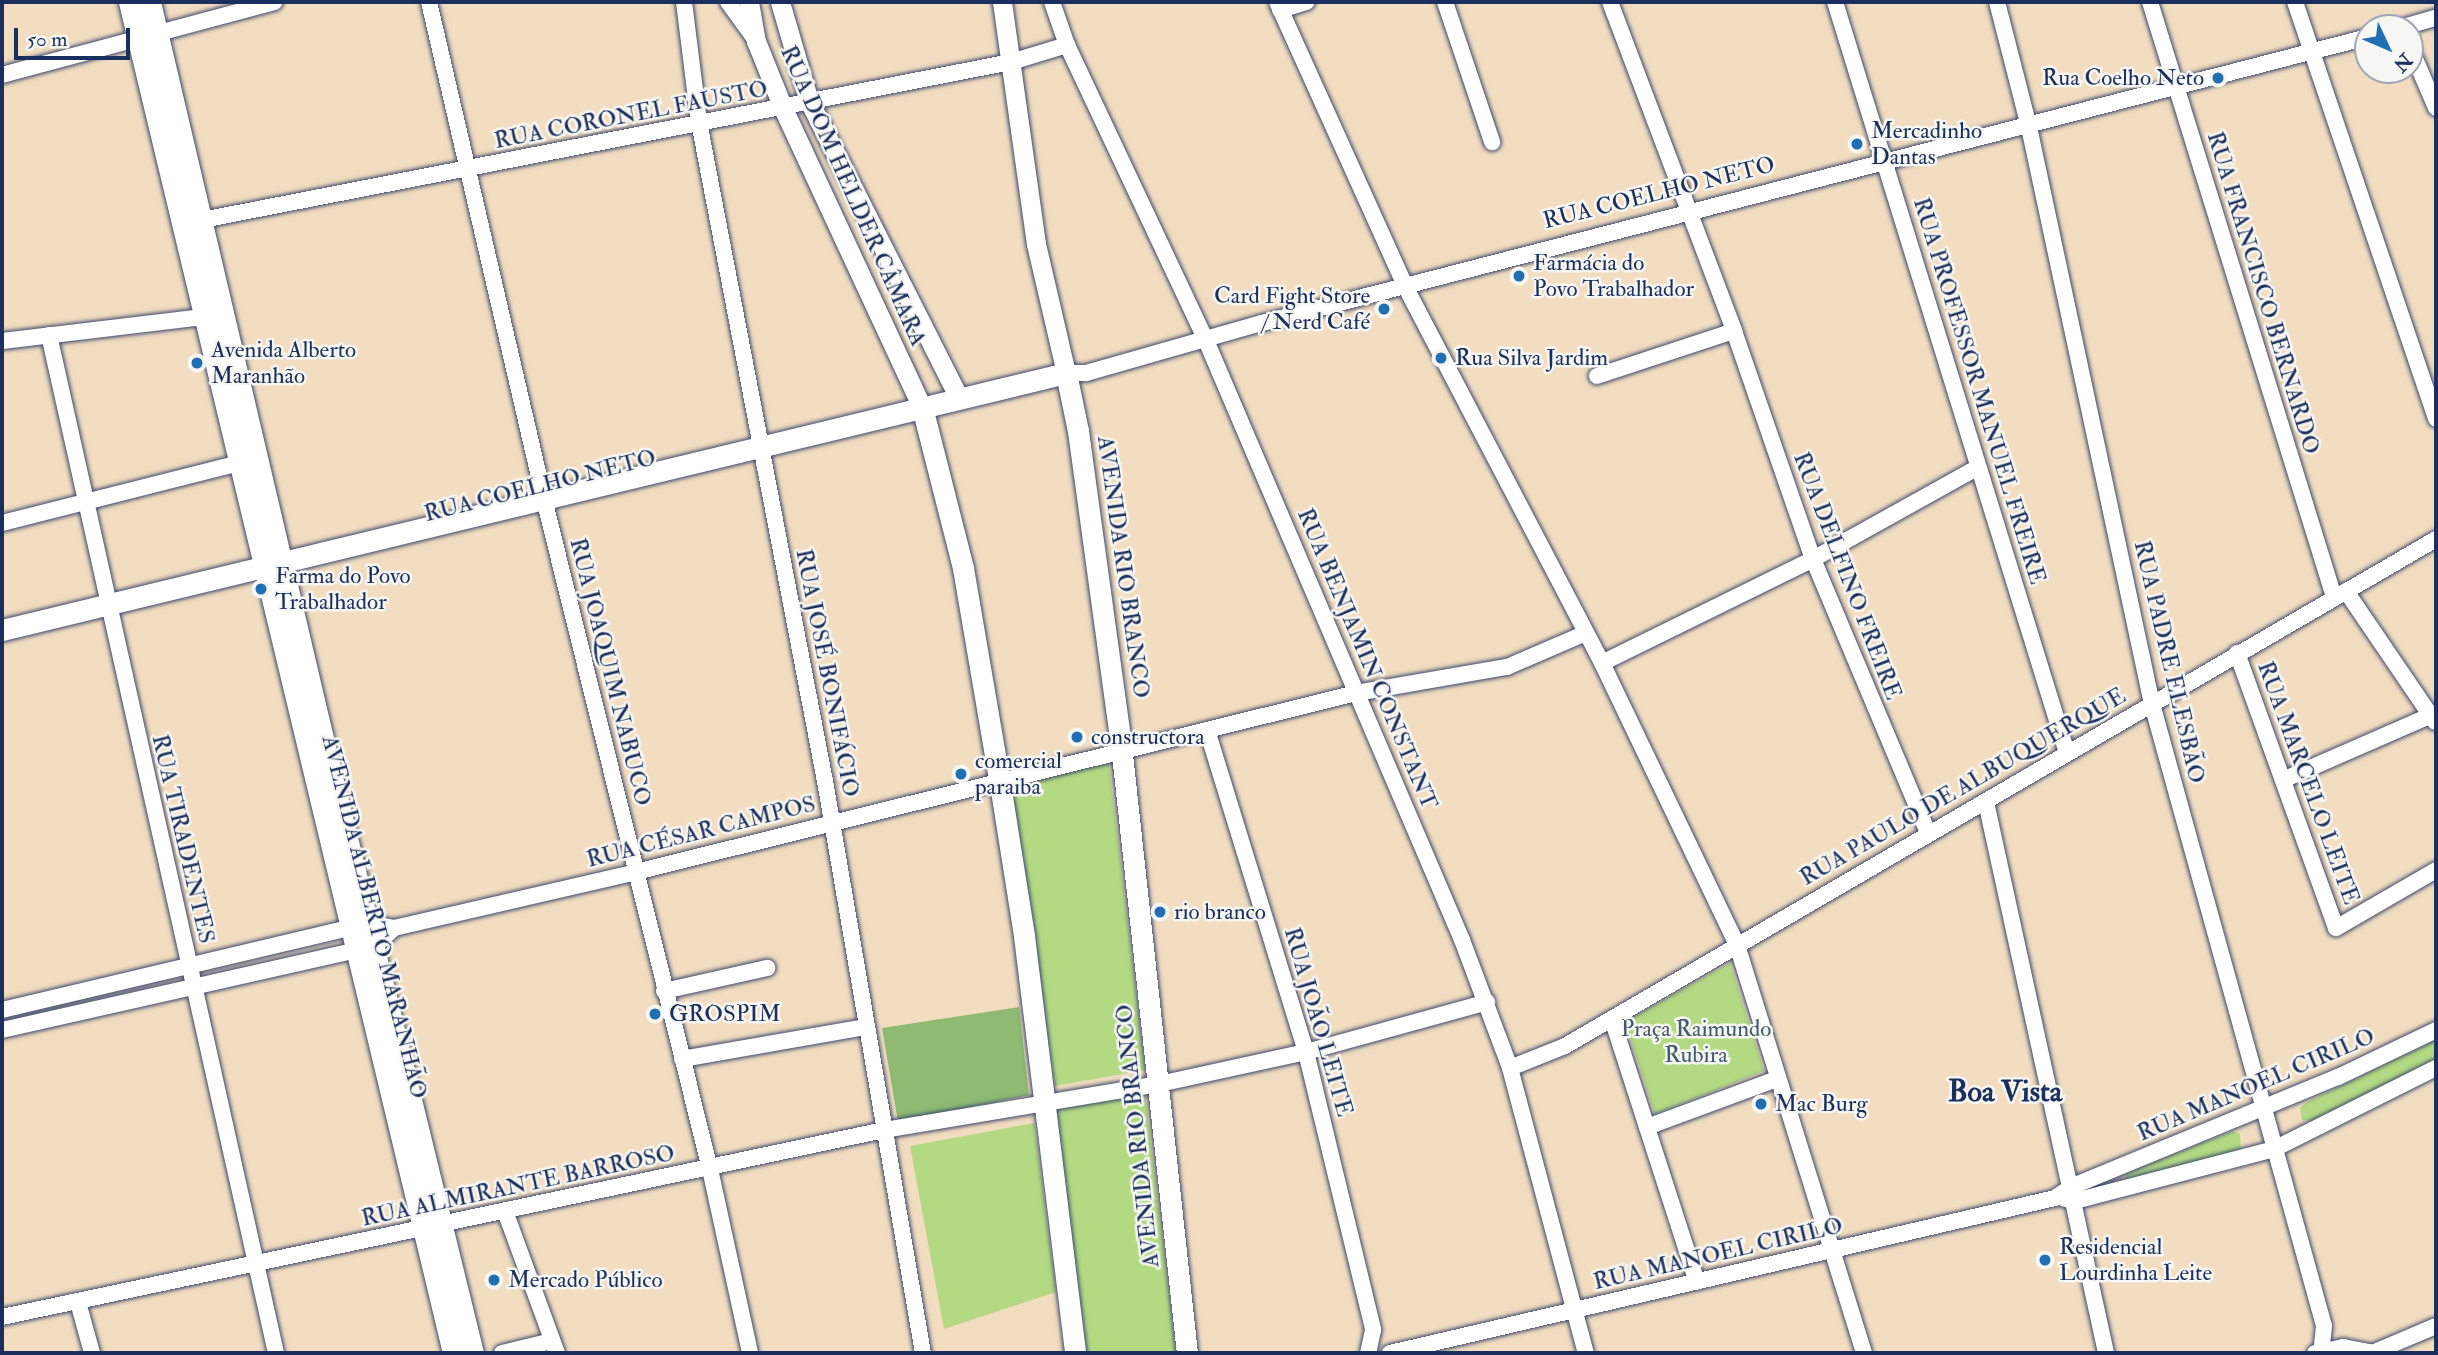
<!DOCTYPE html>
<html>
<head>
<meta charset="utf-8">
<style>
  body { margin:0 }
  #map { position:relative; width:2438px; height:1355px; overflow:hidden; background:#f2ddc0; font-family:"IM FELL Double Pica",serif }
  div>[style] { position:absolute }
  .green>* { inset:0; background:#b3da83 }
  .forest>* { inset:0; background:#8eba71 }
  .roads { filter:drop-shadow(0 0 2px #3b496d) drop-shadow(0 0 2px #3b496d) }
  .minor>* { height:16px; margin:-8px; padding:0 8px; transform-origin:8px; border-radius:8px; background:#fff }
  .tertiary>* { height:19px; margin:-9.5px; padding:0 9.5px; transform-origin:9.5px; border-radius:9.5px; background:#fff }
  .secondary>* { height:21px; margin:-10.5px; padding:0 10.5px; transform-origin:10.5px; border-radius:10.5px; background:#fff }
  .dots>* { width:19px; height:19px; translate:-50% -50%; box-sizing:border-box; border:4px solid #f6f6f2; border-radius:50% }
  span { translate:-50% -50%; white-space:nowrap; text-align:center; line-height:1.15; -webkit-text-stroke:5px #f6f6f2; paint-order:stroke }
  .poi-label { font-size:23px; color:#1b2f5e }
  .right { translate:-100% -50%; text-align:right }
  .left { translate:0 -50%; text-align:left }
  .street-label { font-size:23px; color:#1b2f5e }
  .park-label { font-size:23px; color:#415a67 }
  .district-label { font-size:30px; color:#1b2f5e; font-weight:700 }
  .frame { position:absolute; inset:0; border:4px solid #1b2f5e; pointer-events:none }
  .north { position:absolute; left:2354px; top:14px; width:70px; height:70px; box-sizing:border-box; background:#f6f6f2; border:2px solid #9ea6b7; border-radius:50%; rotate:134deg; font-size:19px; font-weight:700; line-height:28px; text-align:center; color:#1b2f5e }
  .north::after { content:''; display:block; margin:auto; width:24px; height:32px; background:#1f6fb2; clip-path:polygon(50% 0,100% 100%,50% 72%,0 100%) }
  .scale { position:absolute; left:14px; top:28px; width:116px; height:32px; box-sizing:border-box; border:4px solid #1b2f5e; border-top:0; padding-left:9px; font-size:21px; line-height:24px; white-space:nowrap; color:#1b2f5e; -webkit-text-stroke:5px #f6f6f2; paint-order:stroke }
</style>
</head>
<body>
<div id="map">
  <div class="green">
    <i style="clip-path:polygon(1109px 764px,1145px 1070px,1055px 1086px,1009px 781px)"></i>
    <i style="clip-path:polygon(1730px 963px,1764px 1071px,1655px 1114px,1625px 1022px)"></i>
    <i style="clip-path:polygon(2436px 1040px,2436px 1059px,2314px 1122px,2302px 1120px,2300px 1108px,2307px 1102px)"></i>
    <i style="clip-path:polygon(1145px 1092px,1176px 1353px,1085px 1353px,1056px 1107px)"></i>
    <i style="clip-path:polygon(1034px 1123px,1056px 1292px,944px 1329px,910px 1146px)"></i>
    <i style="clip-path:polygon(2233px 1131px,2240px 1134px,2241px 1150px,2126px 1180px,2126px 1173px)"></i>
  </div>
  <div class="forest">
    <i style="clip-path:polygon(1019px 1007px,1029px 1095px,898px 1122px,882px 1028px)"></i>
  </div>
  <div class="roads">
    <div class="minor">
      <i style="left:429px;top:2px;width:522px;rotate:76.95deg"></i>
      <i style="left:547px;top:511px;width:678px;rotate:76.09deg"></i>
      <i style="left:710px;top:1169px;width:188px;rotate:77.7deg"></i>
      <i style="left:684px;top:2px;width:121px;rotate:82.9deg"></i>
      <i style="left:699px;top:122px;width:671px;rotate:79.18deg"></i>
      <i style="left:825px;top:781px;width:580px;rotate:80.28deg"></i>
      <i style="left:728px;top:2px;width:46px;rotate:53.9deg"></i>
      <i style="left:1052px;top:2px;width:46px;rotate:70.8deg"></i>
      <i style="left:1067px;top:45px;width:324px;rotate:64.8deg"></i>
      <i style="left:1205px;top:338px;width:655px;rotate:66.88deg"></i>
      <i style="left:1462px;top:940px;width:137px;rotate:69.4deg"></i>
      <i style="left:1510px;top:1068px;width:295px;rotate:75.1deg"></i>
      <i style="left:1277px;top:2px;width:312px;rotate:65.7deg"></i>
      <i style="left:1405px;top:286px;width:425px;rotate:62.4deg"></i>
      <i style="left:1602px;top:663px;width:313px;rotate:64.4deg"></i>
      <i style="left:1737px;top:945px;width:427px;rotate:72.7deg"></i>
      <i style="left:1445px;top:2px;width:148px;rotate:71.4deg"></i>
      <i style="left:1610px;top:2px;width:352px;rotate:69.3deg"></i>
      <i style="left:1734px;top:331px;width:241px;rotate:70.9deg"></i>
      <i style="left:1813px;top:559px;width:297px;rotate:67.2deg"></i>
      <i style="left:1835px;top:2px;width:786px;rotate:72.83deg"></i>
      <i style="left:1997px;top:2px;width:129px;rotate:75.6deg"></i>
      <i style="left:2029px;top:127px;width:590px;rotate:77.97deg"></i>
      <i style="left:2152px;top:704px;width:645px;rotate:74.54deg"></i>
      <i style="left:2324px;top:1326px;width:27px;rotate:96deg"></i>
      <i style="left:2150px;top:2px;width:623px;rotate:72.82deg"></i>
      <i style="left:2295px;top:2px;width:440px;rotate:71.3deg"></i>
      <i style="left:1280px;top:10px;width:28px;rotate:-17deg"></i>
      <i style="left:2400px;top:28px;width:37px;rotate:-16deg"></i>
      <i style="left:2410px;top:47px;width:66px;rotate:66.9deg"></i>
      <i style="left:2px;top:75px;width:282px;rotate:-15deg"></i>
      <i style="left:202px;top:220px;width:824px;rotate:-11.05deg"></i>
      <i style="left:1011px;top:62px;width:59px;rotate:-16.9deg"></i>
      <i style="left:49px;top:335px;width:1043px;rotate:77.43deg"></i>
      <i style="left:2px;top:341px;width:203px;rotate:-6.8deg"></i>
      <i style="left:1066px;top:373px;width:20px"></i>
      <i style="left:1086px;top:373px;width:183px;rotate:-15.9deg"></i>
      <i style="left:1262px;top:323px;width:1142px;rotate:-14.5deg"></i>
      <i style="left:1597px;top:376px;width:144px;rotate:-18.2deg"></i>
      <i style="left:2px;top:523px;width:244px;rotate:-14.2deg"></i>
      <i style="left:2346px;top:591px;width:158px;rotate:55.8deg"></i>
      <i style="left:2237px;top:653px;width:292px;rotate:70.2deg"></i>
      <i style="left:2336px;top:928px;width:116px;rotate:-30.1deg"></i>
      <i style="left:1602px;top:663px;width:235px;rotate:-26.2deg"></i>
      <i style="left:1813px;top:559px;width:189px;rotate:-29.1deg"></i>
      <i style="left:1207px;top:730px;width:337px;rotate:72.9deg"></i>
      <i style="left:1306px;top:1052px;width:286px;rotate:76.4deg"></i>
      <i style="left:1373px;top:1330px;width:24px;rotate:102deg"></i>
      <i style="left:2283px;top:780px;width:167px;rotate:-23.6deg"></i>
      <i style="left:1986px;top:802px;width:564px;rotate:77.71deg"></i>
      <i style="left:664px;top:991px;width:106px;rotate:-12.6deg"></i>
      <i style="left:2px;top:1010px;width:358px;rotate:-13.3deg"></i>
      <i style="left:350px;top:928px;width:21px;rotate:-11deg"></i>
      <i style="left:371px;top:924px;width:23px;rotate:10deg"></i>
      <i style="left:394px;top:928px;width:248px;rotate:-13deg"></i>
      <i style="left:636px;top:872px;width:742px;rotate:-13.96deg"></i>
      <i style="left:1356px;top:693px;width:153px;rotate:-9.8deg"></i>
      <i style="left:1507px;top:667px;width:86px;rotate:-23.3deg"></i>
      <i style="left:1612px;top:1019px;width:276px;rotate:72.1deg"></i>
      <i style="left:2px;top:1030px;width:363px;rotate:-12.7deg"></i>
      <i style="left:356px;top:950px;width:21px;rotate:-14deg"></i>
      <i style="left:376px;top:945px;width:25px;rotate:-43deg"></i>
      <i style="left:682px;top:1059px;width:187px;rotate:-9.9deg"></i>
      <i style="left:1510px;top:1068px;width:59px;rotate:-21.8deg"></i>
      <i style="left:1565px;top:1046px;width:1008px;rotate:-30.2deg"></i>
      <i style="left:1647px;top:1127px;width:139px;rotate:-20.3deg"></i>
      <i style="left:2065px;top:1199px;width:10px;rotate:11deg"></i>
      <i style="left:2075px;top:1201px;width:206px;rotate:-14.6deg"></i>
      <i style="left:2274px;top:1149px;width:181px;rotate:-26.6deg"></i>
      <i style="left:505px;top:1211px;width:151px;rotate:69.9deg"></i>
      <i style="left:78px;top:1302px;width:53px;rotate:74.6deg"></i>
      <i style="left:2px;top:1317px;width:902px;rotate:-11.97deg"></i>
      <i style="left:884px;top:1130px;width:279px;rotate:-9.5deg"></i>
      <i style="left:1159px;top:1084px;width:150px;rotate:-12.3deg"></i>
      <i style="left:1306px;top:1052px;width:188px;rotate:-15.4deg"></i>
      <i style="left:502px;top:1353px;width:51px;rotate:-13.5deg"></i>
      <i style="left:1390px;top:1353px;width:683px;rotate:-13.12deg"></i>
      <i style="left:2055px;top:1198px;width:22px;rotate:-34deg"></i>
      <i style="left:2073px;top:1186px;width:287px;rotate:-22.4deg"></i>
      <i style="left:2338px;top:1077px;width:109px;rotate:-25.6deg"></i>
      <i style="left:2315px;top:1353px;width:29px;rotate:-12deg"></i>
      <i style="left:2343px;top:1347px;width:31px;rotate:11deg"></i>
      <i style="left:2372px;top:1353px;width:69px;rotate:-22.9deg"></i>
    </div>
    <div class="tertiary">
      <i style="left:749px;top:2px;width:40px;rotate:80deg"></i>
      <i style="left:756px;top:41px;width:72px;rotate:68.1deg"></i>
      <i style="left:783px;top:108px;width:330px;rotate:65.1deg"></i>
      <i style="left:780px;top:2px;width:103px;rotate:73.7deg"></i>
      <i style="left:809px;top:101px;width:333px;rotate:63.2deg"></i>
      <i style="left:1002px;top:2px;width:244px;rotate:82deg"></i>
      <i style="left:1036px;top:244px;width:132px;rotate:76.9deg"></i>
    </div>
    <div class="secondary">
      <i style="left:129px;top:2px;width:1389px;rotate:76.51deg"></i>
      <i style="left:150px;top:2px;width:804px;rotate:76.78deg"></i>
      <i style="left:334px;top:785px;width:585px;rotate:76.25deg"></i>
      <i style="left:922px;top:407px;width:166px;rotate:75.7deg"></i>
      <i style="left:963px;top:568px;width:219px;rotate:80.3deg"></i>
      <i style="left:1000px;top:784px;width:154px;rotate:81deg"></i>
      <i style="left:1024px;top:936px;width:420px;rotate:83deg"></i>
      <i style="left:2px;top:630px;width:1095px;rotate:-13.58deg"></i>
      <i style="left:1066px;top:373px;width:59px;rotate:78.3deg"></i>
      <i style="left:1078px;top:431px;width:326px;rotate:82.2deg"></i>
      <i style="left:1122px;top:754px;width:603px;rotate:83.81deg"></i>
    </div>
  </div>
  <div class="dots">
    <i style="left:2218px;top:78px;background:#1f6fb2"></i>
    <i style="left:1857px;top:144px;background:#1f6fb2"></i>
    <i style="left:1519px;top:276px;background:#1f6fb2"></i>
    <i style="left:1384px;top:309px;background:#1f6fb2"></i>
    <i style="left:1441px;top:358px;background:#1f6fb2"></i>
    <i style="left:197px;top:363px;background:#1f6fb2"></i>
    <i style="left:261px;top:589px;background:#1f6fb2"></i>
    <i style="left:1077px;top:737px;background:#1f6fb2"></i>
    <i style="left:961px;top:774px;background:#1f6fb2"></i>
    <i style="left:1160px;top:912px;background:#1f6fb2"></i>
    <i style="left:655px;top:1014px;background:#1f6fb2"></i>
    <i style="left:1761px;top:1104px;background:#1f6fb2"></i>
    <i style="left:2045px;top:1260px;background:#1f6fb2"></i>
    <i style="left:494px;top:1280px;background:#1f6fb2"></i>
  </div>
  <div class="poi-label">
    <span class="right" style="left:2204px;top:78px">Rua Coelho Neto</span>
    <span class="left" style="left:1871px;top:144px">Mercadinho<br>Dantas</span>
    <span class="left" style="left:1533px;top:276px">Farmácia do<br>Povo Trabalhador</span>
    <span class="right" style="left:1370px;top:309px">Card Fight Store<br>/ Nerd Café</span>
    <span class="left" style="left:211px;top:363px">Avenida Alberto<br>Maranhão</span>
    <span class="left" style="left:1455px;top:358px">Rua Silva Jardim</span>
    <span class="left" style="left:275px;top:589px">Farma do Povo<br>Trabalhador</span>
    <span class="left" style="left:1091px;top:737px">constructora</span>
    <span class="left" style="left:975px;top:774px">comercial<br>paraiba</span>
    <span class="left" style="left:1174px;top:912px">rio branco</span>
    <span class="left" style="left:669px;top:1014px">GROSPIM</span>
    <span class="left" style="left:1775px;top:1104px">Mac Burg</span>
    <span class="left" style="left:2059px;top:1260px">Residencial<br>Lourdinha Leite</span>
    <span class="left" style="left:508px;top:1280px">Mercado Público</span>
  </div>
  <div class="street-label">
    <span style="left:631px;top:115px;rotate:-11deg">RUA CORONEL FAUSTO</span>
    <span style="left:1659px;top:193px;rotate:-14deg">RUA COELHO NETO</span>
    <span style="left:853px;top:196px;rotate:66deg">RUA DOM HELDER CÂMARA</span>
    <span style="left:2263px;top:293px;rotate:73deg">RUA FRANCISCO BERNARDO</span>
    <span style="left:1979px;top:391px;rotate:73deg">RUA PROFESSOR MANUEL FREIRE</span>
    <span style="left:540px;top:486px;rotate:-14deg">RUA COELHO NETO</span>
    <span style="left:1123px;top:567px;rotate:82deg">AVENIDA RIO BRANCO</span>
    <span style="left:1847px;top:576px;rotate:69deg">RUA DELFINO FREIRE</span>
    <span style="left:1367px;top:659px;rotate:67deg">RUA BENJAMIN CONSTANT</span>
    <span style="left:2169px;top:662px;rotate:77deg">RUA PADRE ELESBÃO</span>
    <span style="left:610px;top:672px;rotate:76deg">RUA JOAQUIM NABUCO</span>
    <span style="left:827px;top:673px;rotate:79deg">RUA JOSÉ BONIFÁCIO</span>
    <span style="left:2308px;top:783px;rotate:70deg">RUA MARCELO LEITE</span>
    <span style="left:1963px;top:787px;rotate:-30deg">RUA PAULO DE ALBUQUERQUE</span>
    <span style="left:701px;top:832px;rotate:-14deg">RUA CÉSAR CAMPOS</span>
    <span style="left:183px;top:839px;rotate:77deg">RUA TIRADENTES</span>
    <span style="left:374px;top:917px;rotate:76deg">AVENIDA ALBERTO MARANHÃO</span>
    <span style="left:1318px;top:1022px;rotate:74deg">RUA JOÃO LEITE</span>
    <span style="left:2256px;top:1085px;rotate:-23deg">RUA MANOEL CIRILO</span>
    <span style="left:1138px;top:1136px;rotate:-96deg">AVENIDA RIO BRANCO</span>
    <span style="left:518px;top:1186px;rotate:-12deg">RUA ALMIRANTE BARROSO</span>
    <span style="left:1718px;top:1254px;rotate:-13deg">RUA MANOEL CIRILO</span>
  </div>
  <div class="park-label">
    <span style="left:1696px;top:1042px">Praça Raimundo<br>Rubira</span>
  </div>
  <div class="district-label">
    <span style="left:2005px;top:1092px">Boa Vista</span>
  </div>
  <div class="frame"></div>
  <div class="north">N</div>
  <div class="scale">50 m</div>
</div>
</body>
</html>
